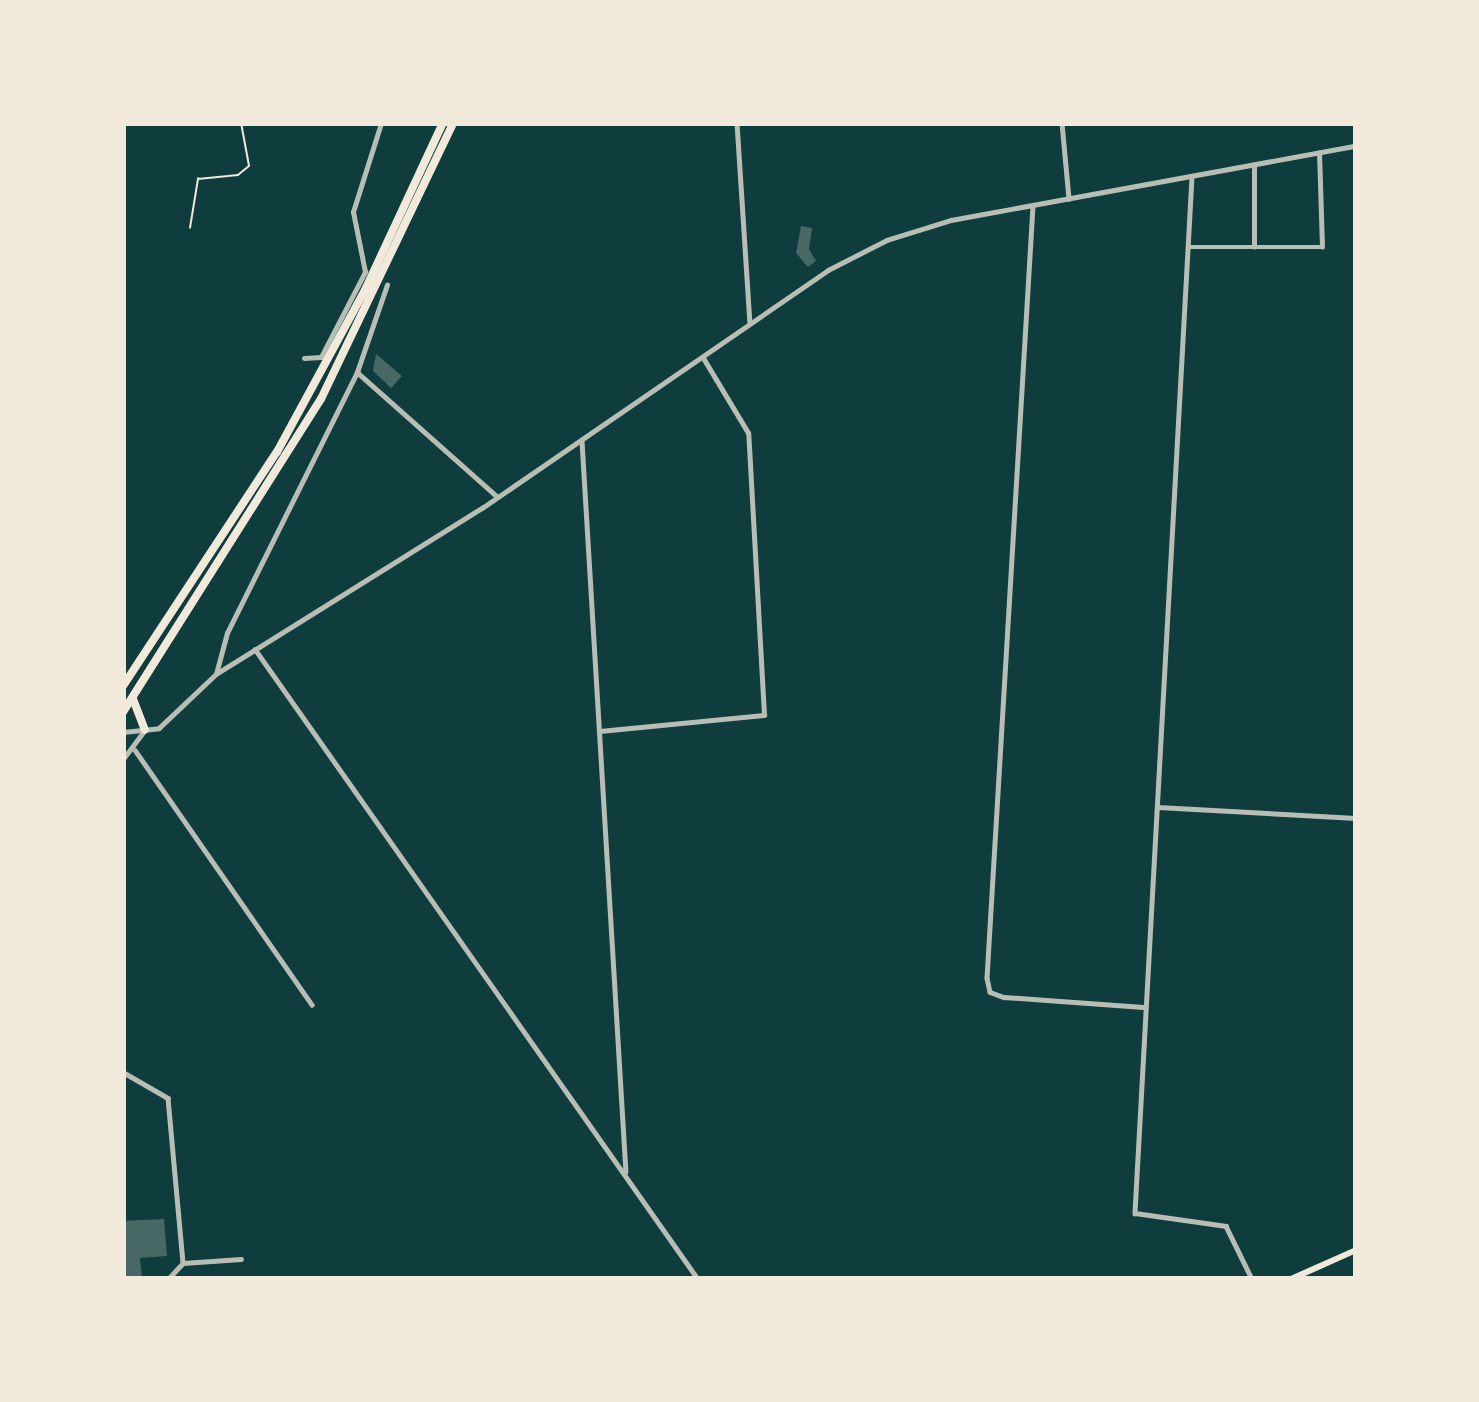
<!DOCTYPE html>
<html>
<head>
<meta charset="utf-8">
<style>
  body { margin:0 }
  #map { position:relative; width:1479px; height:1402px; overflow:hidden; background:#0f3d3e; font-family:"Source Serif 4",serif }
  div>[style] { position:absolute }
  .building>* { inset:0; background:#486865 }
  .path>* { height:1.5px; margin:-0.75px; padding:0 0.75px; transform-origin:0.75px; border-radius:0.75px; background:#f1e9da }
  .minor>* { height:4.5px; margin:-2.25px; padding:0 2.25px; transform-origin:2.25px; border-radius:2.25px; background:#b8beb3 }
  .tertiary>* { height:4.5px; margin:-2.25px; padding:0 2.25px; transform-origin:2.25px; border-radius:2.25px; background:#b8beb3 }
  .primary>* { height:6px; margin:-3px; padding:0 3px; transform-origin:3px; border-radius:3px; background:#f1e9da }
  .trunk>* { height:8px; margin:-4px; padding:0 4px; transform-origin:4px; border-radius:4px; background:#f1e9da }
  span { translate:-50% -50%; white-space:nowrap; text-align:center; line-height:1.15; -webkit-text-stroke:12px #f1e9da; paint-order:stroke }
  .frame { position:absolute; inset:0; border:126px solid #f1e9da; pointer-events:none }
</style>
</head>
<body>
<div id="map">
  <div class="building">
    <i style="clip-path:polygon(801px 226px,812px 228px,809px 249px,816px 261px,808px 267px,796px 253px)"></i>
    <i style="clip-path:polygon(376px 354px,402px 376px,391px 388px,373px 371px)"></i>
    <i style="clip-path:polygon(164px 1219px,167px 1256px,140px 1258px,142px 1277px,123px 1278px,123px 1221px)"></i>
  </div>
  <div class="path">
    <i style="left:190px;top:228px;width:50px;rotate:-80.7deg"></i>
    <i style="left:198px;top:179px;width:40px;rotate:-5.7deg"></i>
    <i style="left:238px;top:175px;width:14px;rotate:-39deg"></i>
    <i style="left:249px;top:166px;width:44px;rotate:-100.5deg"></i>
  </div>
  <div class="minor">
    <i style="left:737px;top:123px;width:200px;rotate:86.3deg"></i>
    <i style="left:1062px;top:123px;width:76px;rotate:84.7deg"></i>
    <i style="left:1192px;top:177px;width:1038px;rotate:93.15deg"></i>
    <i style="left:1135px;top:1213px;width:92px;rotate:8.1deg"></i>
    <i style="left:1226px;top:1226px;width:59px;rotate:63.9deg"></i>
    <i style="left:1033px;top:206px;width:773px;rotate:93.41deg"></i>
    <i style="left:987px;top:978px;width:14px;rotate:78deg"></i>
    <i style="left:990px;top:992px;width:15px;rotate:20deg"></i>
    <i style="left:1004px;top:997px;width:139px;rotate:4.1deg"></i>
    <i style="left:1189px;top:247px;width:133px"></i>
    <i style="left:1322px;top:247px;width:94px;rotate:-91.8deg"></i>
    <i style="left:1254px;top:247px;width:82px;rotate:-90deg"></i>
    <i style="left:304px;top:358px;width:17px;rotate:-3deg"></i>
    <i style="left:321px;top:357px;width:96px;rotate:-62.6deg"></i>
    <i style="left:365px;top:272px;width:61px;rotate:-101.3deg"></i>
    <i style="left:353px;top:212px;width:93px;rotate:-72.5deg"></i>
    <i style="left:357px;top:372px;width:188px;rotate:41.6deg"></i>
    <i style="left:582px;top:441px;width:732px;rotate:86.56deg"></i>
    <i style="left:255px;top:649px;width:770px;rotate:54.89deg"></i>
    <i style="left:216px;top:674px;width:42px;rotate:-75deg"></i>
    <i style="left:227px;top:633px;width:292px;rotate:-63.5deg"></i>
    <i style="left:357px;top:372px;width:92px;rotate:-71deg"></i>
    <i style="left:600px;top:731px;width:165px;rotate:-5.6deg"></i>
    <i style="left:764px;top:715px;width:282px;rotate:-93.2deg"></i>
    <i style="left:748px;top:433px;width:87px;rotate:-121deg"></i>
    <i style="left:135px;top:750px;width:310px;rotate:55.2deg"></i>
    <i style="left:123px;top:759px;width:35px;rotate:-53deg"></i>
    <i style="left:1158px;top:807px;width:198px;rotate:3.2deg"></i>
    <i style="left:123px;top:1072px;width:52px;rotate:30deg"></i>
    <i style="left:168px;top:1098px;width:166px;rotate:84.8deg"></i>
    <i style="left:168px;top:1279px;width:22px;rotate:-47deg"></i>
    <i style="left:183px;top:1263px;width:58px;rotate:-3.9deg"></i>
  </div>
  <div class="tertiary">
    <i style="left:123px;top:732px;width:36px;rotate:-6deg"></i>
    <i style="left:159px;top:728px;width:79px;rotate:-43.5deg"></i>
    <i style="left:216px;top:674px;width:314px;rotate:-32deg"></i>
    <i style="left:482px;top:508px;width:420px;rotate:-34.5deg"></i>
    <i style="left:828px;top:270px;width:66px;rotate:-27deg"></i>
    <i style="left:887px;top:240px;width:67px;rotate:-17.4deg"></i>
    <i style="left:951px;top:220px;width:412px;rotate:-10.4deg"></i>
  </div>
  <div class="primary">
    <i style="left:1291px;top:1279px;width:71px;rotate:-24deg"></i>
  </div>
  <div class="trunk">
    <i style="left:123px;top:686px;width:280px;rotate:-56.7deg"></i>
    <i style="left:277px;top:452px;width:184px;rotate:-61.5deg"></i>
    <i style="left:365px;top:290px;width:184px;rotate:-65deg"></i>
    <i style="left:133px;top:699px;width:33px;rotate:69deg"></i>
    <i style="left:123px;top:712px;width:370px;rotate:-57.7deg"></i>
    <i style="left:321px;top:399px;width:306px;rotate:-64.4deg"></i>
  </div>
  <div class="frame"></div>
</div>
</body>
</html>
